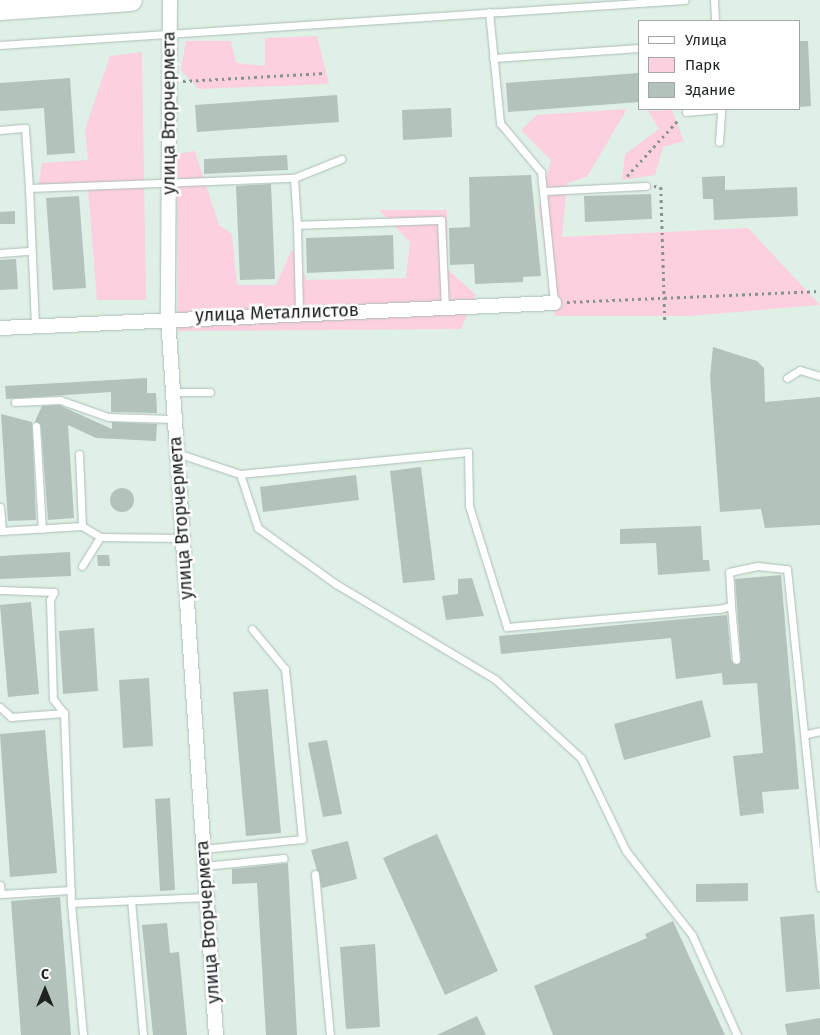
<!DOCTYPE html>
<html>
<head>
<meta charset="utf-8">
<style>
  body { margin:0 }
  #map { position:relative; width:820px; height:1035px; overflow:hidden; background:#dff0e7; font-family:"Fira Sans",sans-serif }
  div>[style] { position:absolute }
  .green>* { inset:0; background:#fcd0de }
  .building>* { inset:0; background:#b3c3bb }
  .round { border-radius:50% }
  .path>* { height:2.5px; margin-top:-1.25px; transform-origin:0; background:repeating-linear-gradient(90deg,#86928b 0 2.5px,transparent 0 6.5px) }
  .roads { filter:drop-shadow(0 0 1px #adbdb5) drop-shadow(0 0 1px #adbdb5) }
  .lane>* { height:7px; margin:-3.5px; padding:0 3.5px; transform-origin:3.5px; border-radius:3.5px; background:#fff }
  .street>* { height:14px; margin:-7px; padding:0 7px; transform-origin:7px; border-radius:7px; background:#fff }
  .primary>* { height:21px; margin:-10.5px; padding:0 10.5px; transform-origin:10.5px; border-radius:10.5px; background:#fff }
  span { translate:-50% -50%; white-space:nowrap; text-align:center; line-height:1.15; -webkit-text-stroke:5px #fff; paint-order:stroke }
  .street-label { font-size:18px; color:#1d2320 }
  .legend { position:absolute; left:638px; top:20px; width:162px; height:90px; box-sizing:border-box; background:#fff; border:1px solid #a5a7a6; margin:0; padding:6px 9px; list-style:none; font-size:15px; color:#1d2320 }
  .legend li { display:flex; align-items:center; gap:10px; height:25px }
  .legend b { width:25px; border:1px solid #a5a7a6 }
  .north { position:absolute; left:20px; top:965px; width:50px; height:50px; -webkit-text-stroke:4px #fff; paint-order:stroke; rotate:0deg; font-size:14px; font-weight:700; line-height:20px; text-align:center; color:#1d2320 }
  .north::after { content:''; display:block; margin:auto; width:18px; height:22px; background:#1d2320; clip-path:polygon(50% 0,100% 100%,50% 72%,0 100%) }
</style>
</head>
<body>
<div id="map">
  <div class="green">
    <i style="clip-path:polygon(317px 36px,329px 84px,199px 89px,181px 70px,186px 41px,231px 41px,236px 63px,265px 66px,265px 38px)"></i>
    <i style="clip-path:polygon(142px 52px,146px 300px,97px 300px,88px 189px,38px 189px,42px 163px,88px 160px,85px 130px,110px 56px)"></i>
    <i style="clip-path:polygon(627px 109px,587px 177px,567px 183px,562px 237px,748px 228px,820px 305px,689px 316px,555px 316px,539px 209px,551px 160px,521px 130px,537px 115px)"></i>
    <i style="clip-path:polygon(672px 110px,684px 141px,663px 147px,655px 175px,622px 180px,625px 154px,659px 129px,648px 111px)"></i>
    <i style="clip-path:polygon(195px 151px,219px 225px,232px 234px,237px 285px,276px 285px,292px 249px,307px 280px,406px 278px,410px 242px,379px 210px,447px 210px,448px 270px,476px 295px,461px 329px,178px 331px,177px 154px)"></i>
  </div>
  <div class="building">
    <i style="clip-path:polygon(799px 41px,808px 41px,811px 106px,799px 107px)"></i>
    <i style="clip-path:polygon(639px 73px,639px 102px,508px 112px,506px 83px)"></i>
    <i style="clip-path:polygon(70px 78px,75px 153px,47px 155px,44px 108px,0 111px,0 83px)"></i>
    <i style="clip-path:polygon(337px 95px,339px 122px,197px 132px,195px 105px)"></i>
    <i style="clip-path:polygon(451px 108px,452px 137px,403px 140px,402px 110px)"></i>
    <i style="clip-path:polygon(287px 155px,288px 170px,204px 174px,204px 159px)"></i>
    <i style="clip-path:polygon(531px 175px,541px 276px,523px 277px,523px 282px,475px 284px,474px 264px,450px 265px,449px 228px,470px 227px,469px 177px)"></i>
    <i style="clip-path:polygon(725px 176px,725px 190px,797px 187px,798px 216px,714px 220px,713px 199px,703px 199px,702px 177px)"></i>
    <i style="clip-path:polygon(271px 184px,275px 279px,240px 280px,236px 186px)"></i>
    <i style="clip-path:polygon(651px 194px,652px 219px,585px 222px,584px 196px)"></i>
    <i style="clip-path:polygon(79px 196px,86px 288px,53px 290px,46px 198px)"></i>
    <i style="clip-path:polygon(15px 211px,15px 224px,0 224px,0 212px)"></i>
    <i style="clip-path:polygon(393px 235px,394px 269px,307px 273px,306px 238px)"></i>
    <i style="clip-path:polygon(16px 259px,18px 289px,0 290px,0 260px)"></i>
    <i style="clip-path:polygon(713px 347px,757px 361px,764px 368px,765px 402px,820px 397px,820px 525px,765px 528px,761px 509px,720px 512px,710px 376px)"></i>
    <i style="clip-path:polygon(147px 378px,147px 393px,156px 393px,157px 413px,111px 412px,111px 392px,6px 399px,5px 386px)"></i>
    <i style="clip-path:polygon(59px 405px,112px 429px,112px 422px,157px 424px,156px 441px,96px 438px,68px 425px,74px 518px,48px 520px,41px 426px,35px 421px,42px 406px)"></i>
    <i style="clip-path:polygon(1px 414px,32px 422px,36px 520px,8px 521px)"></i>
    <i style="clip-path:polygon(421px 467px,435px 580px,403px 583px,390px 471px)"></i>
    <i style="clip-path:polygon(356px 475px,359px 500px,263px 512px,260px 487px)"></i>
    <i class="round" style="left:110px;top:488px;width:24px;height:24px"></i>
    <i style="clip-path:polygon(701px 526px,703px 560px,709px 560px,710px 571px,658px 575px,656px 543px,620px 544px,620px 529px)"></i>
    <i style="clip-path:polygon(70px 552px,71px 576px,0 579px,0 556px)"></i>
    <i style="clip-path:polygon(97px 555px,109px 555px,110px 566px,98px 566px)"></i>
    <i style="clip-path:polygon(781px 575px,799px 789px,762px 792px,764px 813px,740px 816px,733px 756px,763px 753px,757px 683px,723px 685px,722px 673px,676px 679px,671px 638px,501px 654px,499px 636px,727px 615px,731px 660px,737px 665px,741px 660px,735px 579px)"></i>
    <i style="clip-path:polygon(472px 578px,484px 616px,446px 620px,442px 596px,458px 594px,458px 579px)"></i>
    <i style="clip-path:polygon(31px 602px,39px 694px,8px 697px,0 605px)"></i>
    <i style="clip-path:polygon(94px 628px,98px 691px,63px 694px,59px 631px)"></i>
    <i style="clip-path:polygon(149px 678px,153px 746px,123px 748px,119px 680px)"></i>
    <i style="clip-path:polygon(268px 689px,281px 833px,246px 836px,233px 692px)"></i>
    <i style="clip-path:polygon(702px 700px,711px 737px,624px 760px,614px 724px)"></i>
    <i style="clip-path:polygon(45px 730px,57px 873px,10px 877px,0 734px)"></i>
    <i style="clip-path:polygon(327px 740px,342px 814px,323px 817px,308px 743px)"></i>
    <i style="clip-path:polygon(170px 798px,175px 890px,160px 891px,155px 799px)"></i>
    <i style="clip-path:polygon(437px 834px,498px 971px,445px 995px,383px 858px)"></i>
    <i style="clip-path:polygon(348px 841px,357px 879px,322px 888px,311px 850px)"></i>
    <i style="clip-path:polygon(288px 863px,297px 1035px,266px 1035px,257px 883px,232px 884px,232px 869px)"></i>
    <i style="clip-path:polygon(748px 883px,748px 901px,696px 902px,696px 884px)"></i>
    <i style="clip-path:polygon(60px 897px,71px 1035px,21px 1035px,11px 901px)"></i>
    <i style="clip-path:polygon(814px 914px,820px 989px,786px 992px,780px 917px)"></i>
    <i style="clip-path:polygon(673px 921px,725px 1035px,553px 1035px,534px 986px,647px 938px,645px 934px)"></i>
    <i style="clip-path:polygon(167px 923px,170px 953px,179px 952px,187px 1035px,153px 1035px,142px 925px)"></i>
    <i style="clip-path:polygon(375px 944px,380px 1027px,346px 1029px,340px 947px)"></i>
    <i style="clip-path:polygon(477px 1016px,486px 1035px,437px 1035px)"></i>
    <i style="clip-path:polygon(820px 1018px,820px 1035px,787px 1035px,785px 1024px)"></i>
  </div>
  <div class="path">
    <i style="left:183px;top:81px;width:142px;rotate:-3.2deg"></i>
    <i style="left:627px;top:176px;width:77px;rotate:-47.6deg"></i>
    <i style="left:654px;top:186px;width:7px;rotate:8deg"></i>
    <i style="left:661px;top:187px;width:134px;rotate:88.3deg"></i>
    <i style="left:567px;top:302px;width:253px;rotate:-2.5deg"></i>
  </div>
  <div class="roads">
    <div class="lane">
      <i style="left:714px;top:0;width:21px;rotate:87deg"></i>
      <i style="left:489px;top:12px;width:112px;rotate:84.3deg"></i>
      <i style="left:500px;top:123px;width:64px;rotate:50.1deg"></i>
      <i style="left:541px;top:172px;width:132px;rotate:84.3deg"></i>
      <i style="left:0;top:45px;width:686px;rotate:-3.76deg"></i>
      <i style="left:493px;top:58px;width:146px;rotate:-3.9deg"></i>
      <i style="left:686px;top:112px;width:34px;rotate:-5deg"></i>
      <i style="left:0;top:130px;width:25px;rotate:-5deg"></i>
      <i style="left:25px;top:128px;width:60px;rotate:86.2deg"></i>
      <i style="left:29px;top:188px;width:265px;rotate:-2.2deg"></i>
      <i style="left:294px;top:178px;width:47px;rotate:86.3deg"></i>
      <i style="left:719px;top:142px;width:32px;rotate:-86deg"></i>
      <i style="left:294px;top:178px;width:51px;rotate:-22deg"></i>
      <i style="left:29px;top:188px;width:138px;rotate:87.5deg"></i>
      <i style="left:543px;top:191px;width:103px;rotate:-2.8deg"></i>
      <i style="left:0;top:253px;width:31px;rotate:-4deg"></i>
      <i style="left:299px;top:312px;width:87px;rotate:-91.3deg"></i>
      <i style="left:297px;top:225px;width:144px;rotate:-2deg"></i>
      <i style="left:441px;top:220px;width:87px;rotate:87.4deg"></i>
      <i style="left:787px;top:378px;width:15px;rotate:-32deg"></i>
      <i style="left:800px;top:370px;width:21px;rotate:17deg"></i>
      <i style="left:172px;top:392px;width:38px"></i>
      <i style="left:15px;top:402px;width:45px;rotate:-2.5deg"></i>
      <i style="left:60px;top:400px;width:51px;rotate:19.5deg"></i>
      <i style="left:108px;top:417px;width:66px;rotate:1.7deg"></i>
      <i style="left:36px;top:426px;width:103px;rotate:86.7deg"></i>
      <i style="left:177px;top:453px;width:66px;rotate:18.4deg"></i>
      <i style="left:240px;top:474px;width:229px;rotate:-5.5deg"></i>
      <i style="left:468px;top:452px;width:54px;rotate:88.9deg"></i>
      <i style="left:469px;top:506px;width:127px;rotate:72.6deg"></i>
      <i style="left:507px;top:627px;width:213px;rotate:-4.9deg"></i>
      <i style="left:719px;top:609px;width:12px;rotate:-14deg"></i>
      <i style="left:731px;top:606px;width:34px;rotate:-93deg"></i>
      <i style="left:729px;top:572px;width:29px;rotate:-12deg"></i>
      <i style="left:757px;top:566px;width:30px;rotate:6deg"></i>
      <i style="left:787px;top:569px;width:320px;rotate:84.1deg"></i>
      <i style="left:79px;top:454px;width:72px;rotate:87.6deg"></i>
      <i style="left:82px;top:526px;width:21px;rotate:31deg"></i>
      <i style="left:100px;top:537px;width:82px;rotate:0.7deg"></i>
      <i style="left:240px;top:474px;width:57px;rotate:71.6deg"></i>
      <i style="left:258px;top:528px;width:96px;rotate:35.7deg"></i>
      <i style="left:336px;top:584px;width:185px;rotate:30.9deg"></i>
      <i style="left:495px;top:679px;width:117px;rotate:42.6deg"></i>
      <i style="left:581px;top:758px;width:103px;rotate:64.2deg"></i>
      <i style="left:626px;top:851px;width:107px;rotate:51.8deg"></i>
      <i style="left:692px;top:935px;width:110px;rotate:65.8deg"></i>
      <i style="left:0;top:507px;width:24px;rotate:85deg"></i>
      <i style="left:0;top:531px;width:82px;rotate:-3.5deg"></i>
      <i style="left:82px;top:566px;width:34px;rotate:-58deg"></i>
      <i style="left:0;top:590px;width:54px;rotate:2.1deg"></i>
      <i style="left:54px;top:592px;width:9px;rotate:117deg"></i>
      <i style="left:50px;top:600px;width:99px;rotate:88.3deg"></i>
      <i style="left:53px;top:699px;width:18px;rotate:52deg"></i>
      <i style="left:731px;top:606px;width:54px;rotate:84.7deg"></i>
      <i style="left:0;top:707px;width:15px;rotate:42deg"></i>
      <i style="left:11px;top:717px;width:53px;rotate:-4.3deg"></i>
      <i style="left:64px;top:713px;width:190px;rotate:87.9deg"></i>
      <i style="left:71px;top:903px;width:136px;rotate:-2.5deg"></i>
      <i style="left:807px;top:734px;width:13px;rotate:-13deg"></i>
      <i style="left:203px;top:849px;width:100px;rotate:-5.8deg"></i>
      <i style="left:302px;top:839px;width:171px;rotate:-95.7deg"></i>
      <i style="left:285px;top:669px;width:52px;rotate:-129.5deg"></i>
      <i style="left:204px;top:866px;width:80px;rotate:-5.7deg"></i>
      <i style="left:315px;top:874px;width:162px;rotate:84.7deg"></i>
      <i style="left:0;top:885px;width:9px;rotate:84deg"></i>
      <i style="left:1px;top:894px;width:70px;rotate:-3.3deg"></i>
      <i style="left:131px;top:900px;width:136px;rotate:84.9deg"></i>
      <i style="left:71px;top:903px;width:133px;rotate:84.8deg"></i>
    </div>
    <div class="street">
      <i style="left:170px;top:0;width:317px;rotate:90.4deg"></i>
      <i style="left:168px;top:317px;width:720px;rotate:86.18deg"></i>
      <i style="left:0;top:328px;width:555px;rotate:-2.58deg"></i>
    </div>
    <div class="primary">
      <i style="left:0;top:9px;width:131px;rotate:-3.9deg"></i>
    </div>
  </div>
  <div class="street-label">
    <span style="left:169px;top:113px;rotate:-90deg">улица Вторчермета</span>
    <span style="left:277px;top:313px;rotate:-2deg">улица Металлистов</span>
    <span style="left:181px;top:518px;rotate:-94deg">улица Вторчермета</span>
    <span style="left:208px;top:922px;rotate:-94deg">улица Вторчермета</span>
  </div>
  <ul class="legend">
  <li><b style="height:6px;background:#fff"></b>Улица</li>
  <li><b style="height:14px;background:#fcd0de"></b>Парк</li>
  <li><b style="height:14px;background:#b3c3bb"></b>Здание</li>
  </ul>
  <div class="north">С</div>
</div>
</body>
</html>
